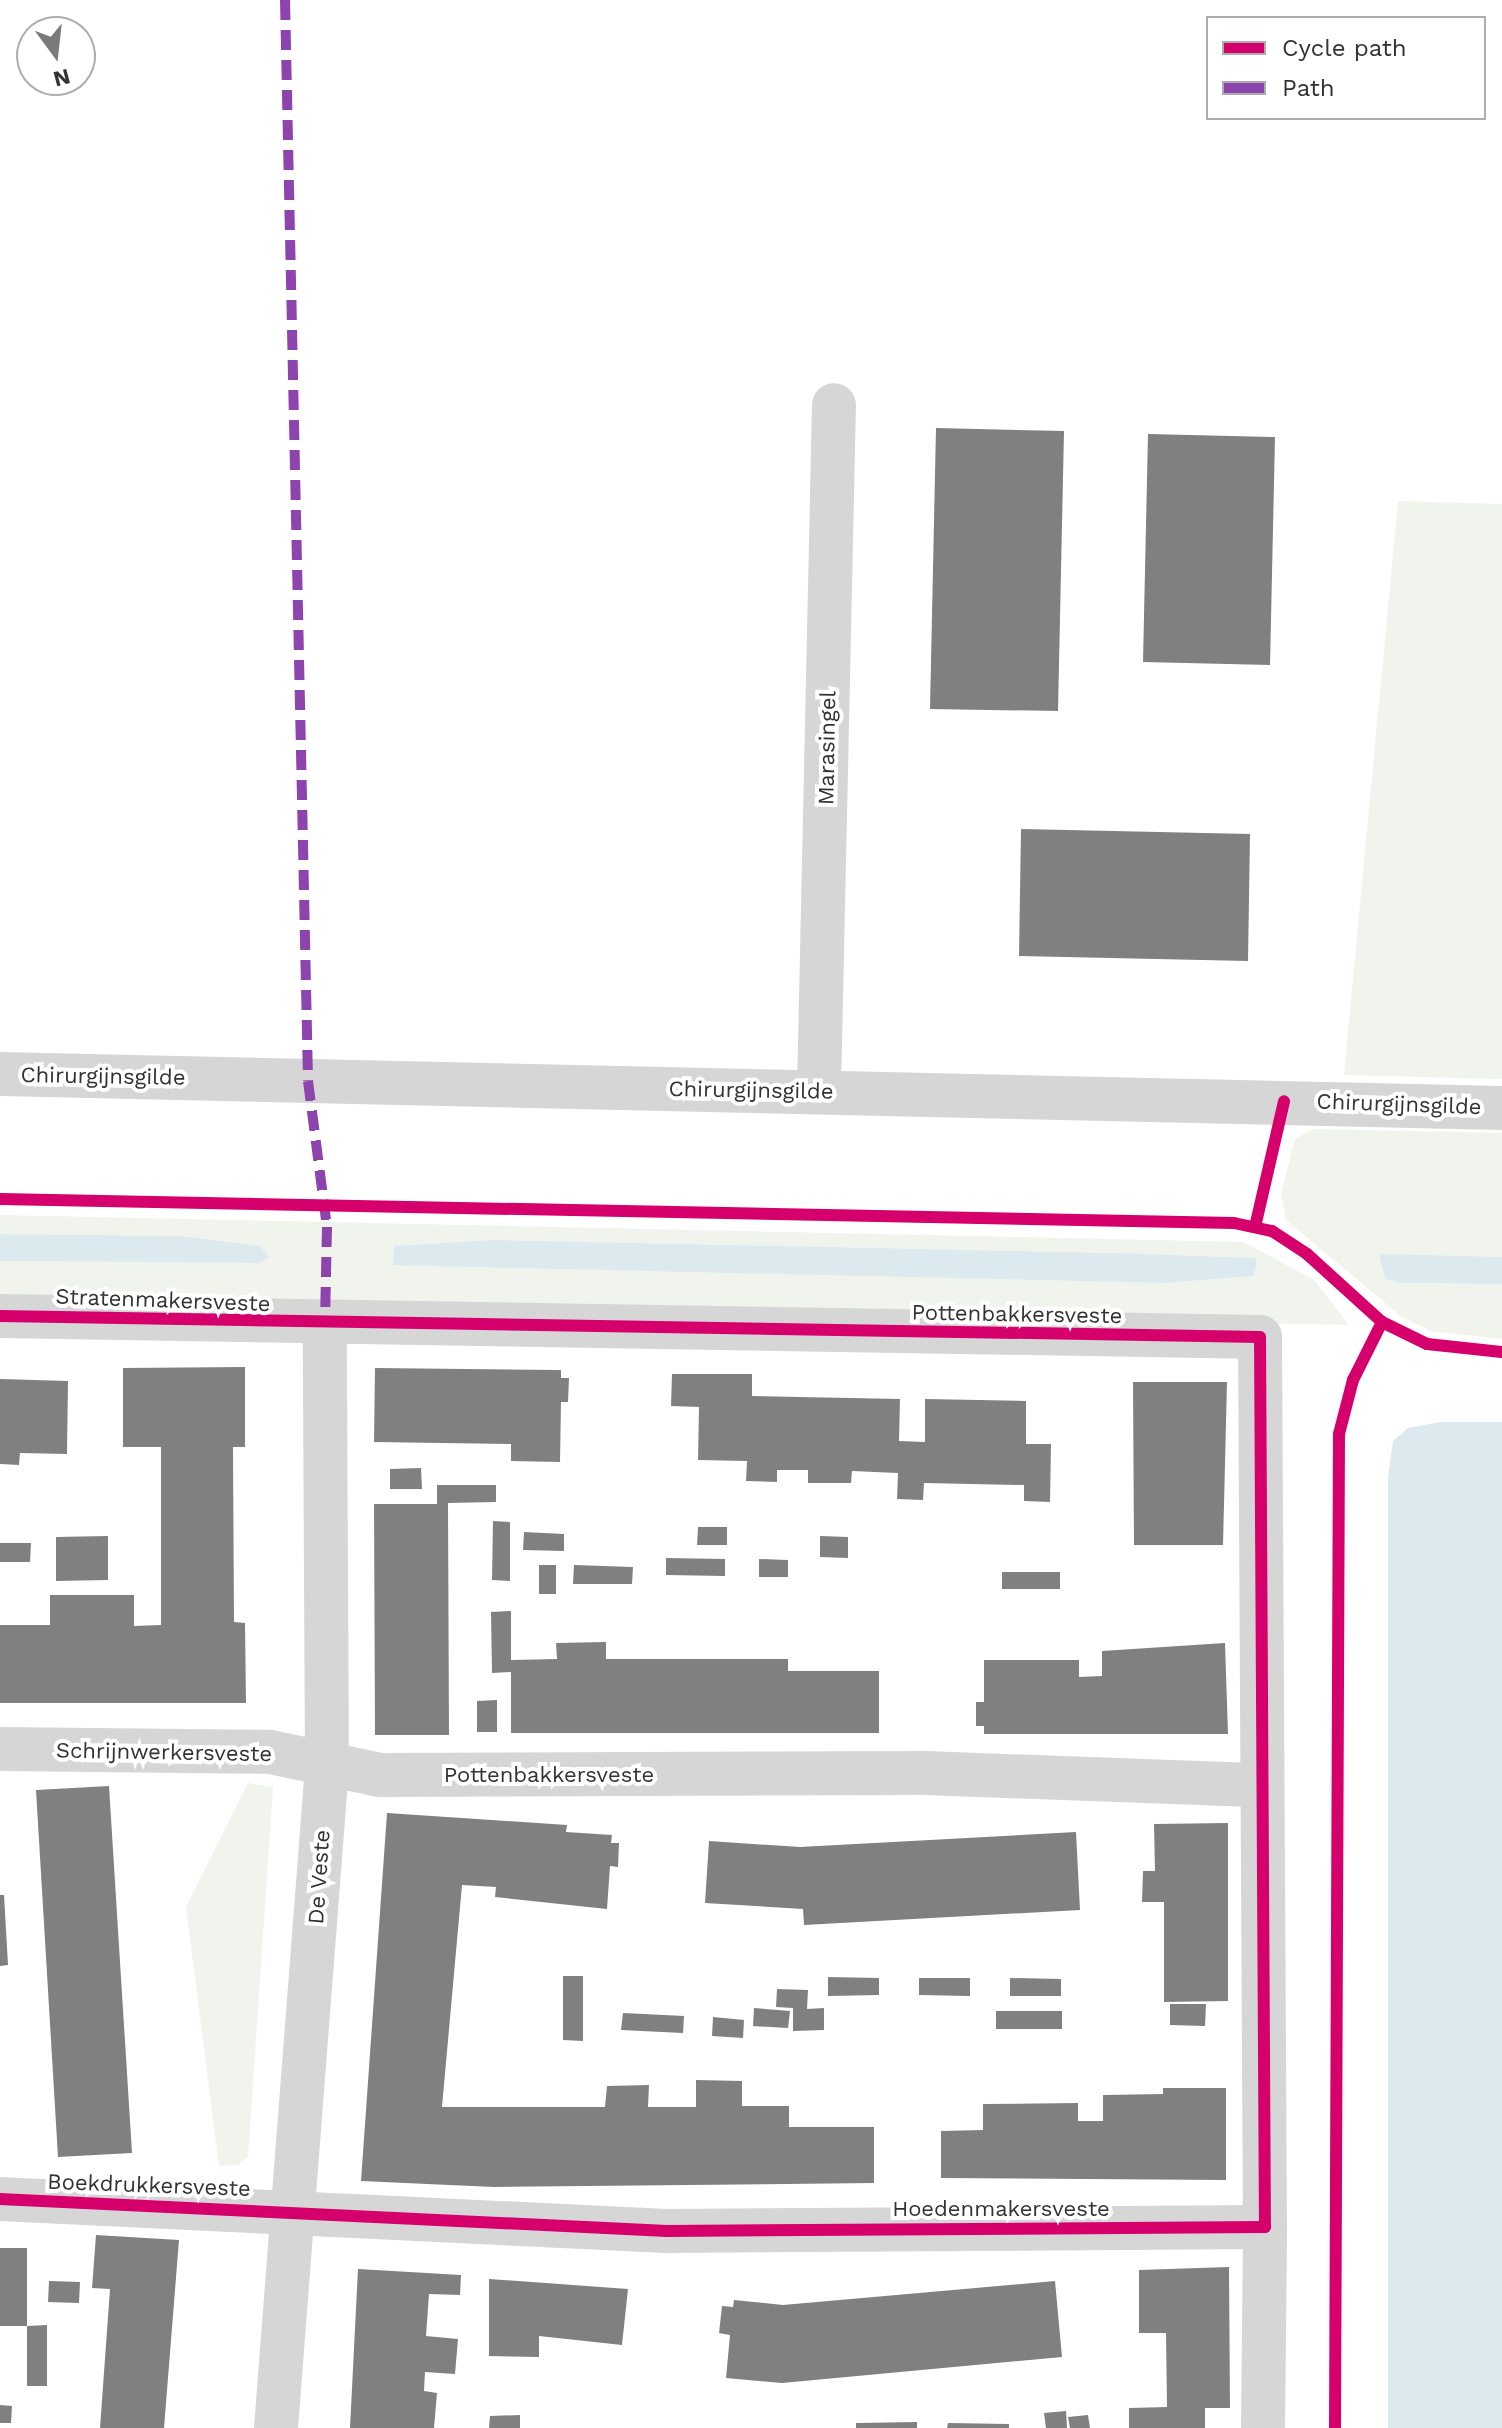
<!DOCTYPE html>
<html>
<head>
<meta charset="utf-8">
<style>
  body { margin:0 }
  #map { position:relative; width:1502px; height:2428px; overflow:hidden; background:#fff; font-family:"Work Sans",sans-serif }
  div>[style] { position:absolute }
  .green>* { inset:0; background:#f1f3ed }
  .water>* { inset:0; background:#dce9ef }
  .building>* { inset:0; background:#808080 }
  .minor>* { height:44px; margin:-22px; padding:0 22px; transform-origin:22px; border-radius:22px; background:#d6d6d6 }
  .quiet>* { height:10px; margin-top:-5px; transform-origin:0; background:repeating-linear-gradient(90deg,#8e44ad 0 20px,transparent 0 30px) }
  .cycleway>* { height:12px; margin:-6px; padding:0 6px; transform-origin:6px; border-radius:6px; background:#d6006c }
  span { translate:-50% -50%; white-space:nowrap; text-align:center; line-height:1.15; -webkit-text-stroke:8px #fff; paint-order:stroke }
  .street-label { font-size:22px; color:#323232 }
  .legend { position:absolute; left:1206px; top:16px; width:280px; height:104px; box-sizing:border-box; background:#fff; border:2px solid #adadad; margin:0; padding:10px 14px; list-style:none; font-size:24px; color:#323232 }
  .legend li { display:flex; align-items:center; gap:16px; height:40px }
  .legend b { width:40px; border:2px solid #adadad }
  .north { position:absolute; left:16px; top:16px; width:80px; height:80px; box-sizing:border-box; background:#fff; border:2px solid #adadad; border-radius:50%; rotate:165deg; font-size:22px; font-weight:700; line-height:32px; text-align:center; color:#323232 }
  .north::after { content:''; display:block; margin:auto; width:28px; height:36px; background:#7a7a7a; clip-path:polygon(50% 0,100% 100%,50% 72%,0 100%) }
</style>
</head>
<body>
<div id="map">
  <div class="green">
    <i style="clip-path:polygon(1398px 501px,1502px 504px,1502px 1079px,1344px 1075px)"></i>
    <i style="clip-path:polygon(1313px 1129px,1502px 1133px,1502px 1257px,1379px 1255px,1385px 1279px,1399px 1283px,1502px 1284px,1502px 1339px,1431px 1331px,1402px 1317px,1286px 1220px,1281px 1194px,1295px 1139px)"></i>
    <i style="clip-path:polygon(evenodd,0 1215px,1244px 1242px,1314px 1280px,1349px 1325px,0 1297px,0 1261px,259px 1263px,260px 1246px,182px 1236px,0 1234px,0 1215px,492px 1240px,1117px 1253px,1254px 1258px,1257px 1265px,1253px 1276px,1166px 1283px,393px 1264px,395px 1246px,492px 1240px)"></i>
    <i style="clip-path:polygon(248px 1783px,273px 1787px,248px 2156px,238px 2165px,219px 2166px,186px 1907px)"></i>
  </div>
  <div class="water">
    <i style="clip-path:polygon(0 1234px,182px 1236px,260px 1246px,269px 1257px,259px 1263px,0 1261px)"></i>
    <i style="clip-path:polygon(492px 1240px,1117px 1253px,1255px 1258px,1257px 1265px,1253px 1276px,1166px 1283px,393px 1265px,394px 1246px)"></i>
    <i style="clip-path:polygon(1379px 1254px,1502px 1257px,1502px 1284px,1399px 1283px,1385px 1279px)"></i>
    <i style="clip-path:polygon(1440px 1422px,1502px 1422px,1502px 2428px,1388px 2428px,1388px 1478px,1393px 1441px,1408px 1428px)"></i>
  </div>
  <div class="building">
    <i style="clip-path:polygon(936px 428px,1064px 431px,1058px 711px,930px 709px)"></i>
    <i style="clip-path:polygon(1148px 434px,1275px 437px,1270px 665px,1143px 662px)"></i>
    <i style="clip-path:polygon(1021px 829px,1250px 834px,1248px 961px,1019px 956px)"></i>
    <i style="clip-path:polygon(245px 1367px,245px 1447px,233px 1447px,234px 1622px,245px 1623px,246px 1703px,0 1703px,0 1625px,50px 1625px,50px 1595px,134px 1595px,134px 1626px,161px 1625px,161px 1447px,123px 1447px,123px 1368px)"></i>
    <i style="clip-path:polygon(375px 1368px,561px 1370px,561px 1378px,569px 1378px,568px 1402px,561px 1402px,560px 1462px,511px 1461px,511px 1444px,374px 1442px)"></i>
    <i style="clip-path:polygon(672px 1374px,752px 1374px,752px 1396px,900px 1399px,899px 1441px,925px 1442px,925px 1399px,1026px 1401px,1026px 1444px,1051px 1444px,1050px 1502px,1024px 1501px,1024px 1485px,924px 1483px,923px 1500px,897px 1499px,898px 1473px,852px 1471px,851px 1483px,808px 1483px,808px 1470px,777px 1470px,777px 1482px,746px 1481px,747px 1461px,698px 1460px,699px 1407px,671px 1406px)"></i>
    <i style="clip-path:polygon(0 1379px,68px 1381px,67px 1454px,20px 1453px,19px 1465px,0 1464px)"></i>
    <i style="clip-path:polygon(1133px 1382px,1227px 1382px,1223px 1545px,1134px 1545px)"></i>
    <i style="clip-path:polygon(421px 1468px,422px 1489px,390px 1489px,390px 1469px)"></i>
    <i style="clip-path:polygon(437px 1485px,496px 1485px,496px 1502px,448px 1503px,449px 1735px,375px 1735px,374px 1504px,437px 1504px)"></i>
    <i style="clip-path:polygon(493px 1521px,510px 1522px,510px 1581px,492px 1580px)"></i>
    <i style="clip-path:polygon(698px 1527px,727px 1527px,727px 1545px,697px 1545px)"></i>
    <i style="clip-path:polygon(524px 1532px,564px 1534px,564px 1551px,523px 1550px)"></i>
    <i style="clip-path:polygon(108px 1536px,108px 1580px,56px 1581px,56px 1537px)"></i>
    <i style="clip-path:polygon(820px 1536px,848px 1537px,848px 1558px,820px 1557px)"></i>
    <i style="clip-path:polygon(0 1543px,31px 1543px,30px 1562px,0 1562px)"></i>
    <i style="clip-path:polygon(666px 1558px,725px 1559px,725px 1576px,666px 1575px)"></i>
    <i style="clip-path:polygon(759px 1559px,788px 1560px,788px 1577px,759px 1577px)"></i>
    <i style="clip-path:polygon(539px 1565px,556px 1565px,556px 1594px,539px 1594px)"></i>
    <i style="clip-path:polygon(574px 1565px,633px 1567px,632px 1584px,573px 1584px)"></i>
    <i style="clip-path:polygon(1002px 1572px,1060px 1572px,1060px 1589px,1002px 1589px)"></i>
    <i style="clip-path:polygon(511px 1611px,511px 1660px,557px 1659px,556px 1643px,606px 1642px,606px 1659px,788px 1659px,788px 1671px,879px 1671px,879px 1733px,511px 1733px,511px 1672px,492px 1673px,491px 1612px)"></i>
    <i style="clip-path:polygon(1225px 1643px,1228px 1734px,984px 1734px,984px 1726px,976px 1726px,976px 1702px,984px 1702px,984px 1660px,1079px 1660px,1079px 1677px,1102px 1676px,1102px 1651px)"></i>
    <i style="clip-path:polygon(497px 1700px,497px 1732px,477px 1732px,477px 1701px)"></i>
    <i style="clip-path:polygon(109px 1786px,132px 2153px,58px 2157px,36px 1790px)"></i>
    <i style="clip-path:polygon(387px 1813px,567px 1825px,566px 1832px,612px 1835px,611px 1843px,619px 1843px,618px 1867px,610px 1866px,607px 1909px,495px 1897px,496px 1887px,462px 1885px,442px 2107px,605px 2107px,607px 2086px,649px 2085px,648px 2107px,696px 2107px,696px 2080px,742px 2081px,742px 2106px,789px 2106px,789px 2127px,874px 2127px,874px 2183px,494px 2187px,361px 2181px)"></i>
    <i style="clip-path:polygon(1228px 1823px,1228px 2001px,1164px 2002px,1164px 1902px,1142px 1902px,1143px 1871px,1155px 1871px,1154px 1824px)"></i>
    <i style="clip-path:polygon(1076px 1832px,1080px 1910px,804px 1925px,803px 1909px,705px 1903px,709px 1841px,800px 1847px)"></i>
    <i style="clip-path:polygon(0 1895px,4px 1895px,8px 1965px,0 1966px)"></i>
    <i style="clip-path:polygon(563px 1976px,583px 1976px,583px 2041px,563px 2040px)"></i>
    <i style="clip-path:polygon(828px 1977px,879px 1978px,879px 1995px,828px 1996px)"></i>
    <i style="clip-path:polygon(919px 1978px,970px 1978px,970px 1996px,919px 1995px)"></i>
    <i style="clip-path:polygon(1010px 1978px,1061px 1979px,1061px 1996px,1010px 1996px)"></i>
    <i style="clip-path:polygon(777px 1989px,808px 1990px,807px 2009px,824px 2008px,824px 2030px,793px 2031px,793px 2008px,776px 2007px)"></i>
    <i style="clip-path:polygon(1170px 2004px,1206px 2004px,1205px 2026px,1170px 2025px)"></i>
    <i style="clip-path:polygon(754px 2008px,790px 2011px,788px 2028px,753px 2026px)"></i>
    <i style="clip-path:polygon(996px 2011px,1062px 2011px,1062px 2029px,996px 2029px)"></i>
    <i style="clip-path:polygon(623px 2013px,684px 2016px,683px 2033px,621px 2030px)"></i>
    <i style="clip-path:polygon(713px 2017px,744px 2020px,743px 2038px,712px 2036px)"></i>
    <i style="clip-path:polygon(1163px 2088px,1226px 2088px,1226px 2180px,941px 2178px,941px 2131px,983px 2130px,983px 2104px,1078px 2103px,1078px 2121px,1103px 2121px,1103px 2095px,1163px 2094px)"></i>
    <i style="clip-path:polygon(96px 2235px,179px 2240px,164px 2428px,100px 2428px,110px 2289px,92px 2288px)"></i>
    <i style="clip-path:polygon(0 2248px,27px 2248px,27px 2326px,0 2326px)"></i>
    <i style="clip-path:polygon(1229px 2267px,1230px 2408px,1205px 2408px,1205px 2428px,1129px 2428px,1129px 2408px,1167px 2407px,1166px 2333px,1139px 2333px,1139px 2270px)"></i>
    <i style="clip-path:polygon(358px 2269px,461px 2275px,460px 2295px,429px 2294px,426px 2336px,458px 2339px,455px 2374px,425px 2372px,424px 2391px,437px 2393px,434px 2428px,350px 2428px)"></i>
    <i style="clip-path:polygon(489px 2279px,628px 2289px,622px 2345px,539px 2336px,539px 2357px,489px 2356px)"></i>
    <i style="clip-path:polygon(49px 2281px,80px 2282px,79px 2303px,48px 2302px)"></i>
    <i style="clip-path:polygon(1055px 2281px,1062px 2357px,782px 2383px,726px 2378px,730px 2335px,719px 2333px,722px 2306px,733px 2307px,734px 2300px,783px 2305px)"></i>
    <i style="clip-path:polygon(47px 2325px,47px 2386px,27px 2386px,27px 2326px)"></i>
    <i style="clip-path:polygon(0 2405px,12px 2406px,11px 2423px,0 2423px)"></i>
    <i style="clip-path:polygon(1066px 2411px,1067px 2428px,1046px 2428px,1044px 2413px)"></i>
    <i style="clip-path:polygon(520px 2415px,520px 2428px,489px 2428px,490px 2416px)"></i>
    <i style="clip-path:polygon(1088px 2415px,1090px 2428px,1070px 2428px,1068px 2417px)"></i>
    <i style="clip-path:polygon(917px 2422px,917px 2428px,856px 2428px,856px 2423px)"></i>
    <i style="clip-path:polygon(948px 2423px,1009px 2424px,1009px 2428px,947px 2428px)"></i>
  </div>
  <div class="minor">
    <i style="left:0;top:1074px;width:1502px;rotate:1.3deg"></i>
    <i style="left:819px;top:1091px;width:686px;rotate:-88.75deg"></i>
    <i style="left:0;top:1316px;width:1260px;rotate:0.95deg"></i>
    <i style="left:1260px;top:1337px;width:890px;rotate:89.68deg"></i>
    <i style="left:1265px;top:2227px;width:598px;rotate:179.62deg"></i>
    <i style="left:667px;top:2231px;width:668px;rotate:-177.25deg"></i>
    <i style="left:0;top:1749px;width:270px;rotate:0.6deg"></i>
    <i style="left:270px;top:1752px;width:112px;rotate:11.8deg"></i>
    <i style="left:380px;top:1775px;width:545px;rotate:-0.21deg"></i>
    <i style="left:925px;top:1773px;width:335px;rotate:2.1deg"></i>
    <i style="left:276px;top:2428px;width:664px;rotate:-85.59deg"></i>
    <i style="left:327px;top:1766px;width:441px;rotate:-90.3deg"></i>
    <i style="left:1263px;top:2428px;width:201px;rotate:-89.4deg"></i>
  </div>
  <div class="quiet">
    <i style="left:285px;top:0;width:1081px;rotate:88.78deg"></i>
    <i style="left:308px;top:1081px;width:147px;rotate:82.6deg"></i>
    <i style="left:327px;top:1227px;width:98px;rotate:91.2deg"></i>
  </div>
  <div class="cycleway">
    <i style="left:0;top:1199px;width:1234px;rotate:1.11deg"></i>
    <i style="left:1234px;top:1223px;width:39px;rotate:12deg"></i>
    <i style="left:1272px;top:1231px;width:42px;rotate:33.3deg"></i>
    <i style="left:1307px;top:1254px;width:101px;rotate:42.2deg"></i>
    <i style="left:1382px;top:1322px;width:50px;rotate:26.1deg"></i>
    <i style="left:1427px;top:1344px;width:75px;rotate:6.1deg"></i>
    <i style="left:1255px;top:1227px;width:129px;rotate:-77deg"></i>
    <i style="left:0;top:1316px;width:1260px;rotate:0.95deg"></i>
    <i style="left:1260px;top:1337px;width:890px;rotate:89.68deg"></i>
    <i style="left:1265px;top:2227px;width:598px;rotate:179.62deg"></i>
    <i style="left:667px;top:2231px;width:668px;rotate:-177.25deg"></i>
    <i style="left:1335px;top:2428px;width:994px;rotate:-89.77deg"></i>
    <i style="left:1339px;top:1434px;width:56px;rotate:-75.5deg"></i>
    <i style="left:1353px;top:1380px;width:65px;rotate:-63.4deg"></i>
  </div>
  <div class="street-label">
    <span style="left:827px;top:748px;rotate:-89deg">Marasingel</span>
    <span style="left:103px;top:1076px;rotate:1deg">Chirurgijnsgilde</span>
    <span style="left:751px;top:1090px;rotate:1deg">Chirurgijnsgilde</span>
    <span style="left:1399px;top:1104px;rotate:2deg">Chirurgijnsgilde</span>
    <span style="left:163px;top:1300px;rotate:2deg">Stratenmakersveste</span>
    <span style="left:1017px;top:1314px;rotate:1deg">Pottenbakkersveste</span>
    <span style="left:164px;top:1752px;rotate:1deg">Schrijnwerkersveste</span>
    <span style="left:549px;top:1775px">Pottenbakkersveste</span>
    <span style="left:319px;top:1877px;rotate:-86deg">De Veste</span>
    <span style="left:149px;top:2185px;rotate:2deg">Boekdrukkersveste</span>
    <span style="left:1001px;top:2209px">Hoedenmakersveste</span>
  </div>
  <ul class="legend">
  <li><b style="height:10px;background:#d6006c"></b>Cycle path</li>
  <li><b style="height:10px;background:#8e44ad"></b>Path</li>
  </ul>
  <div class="north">N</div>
</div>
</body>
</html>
